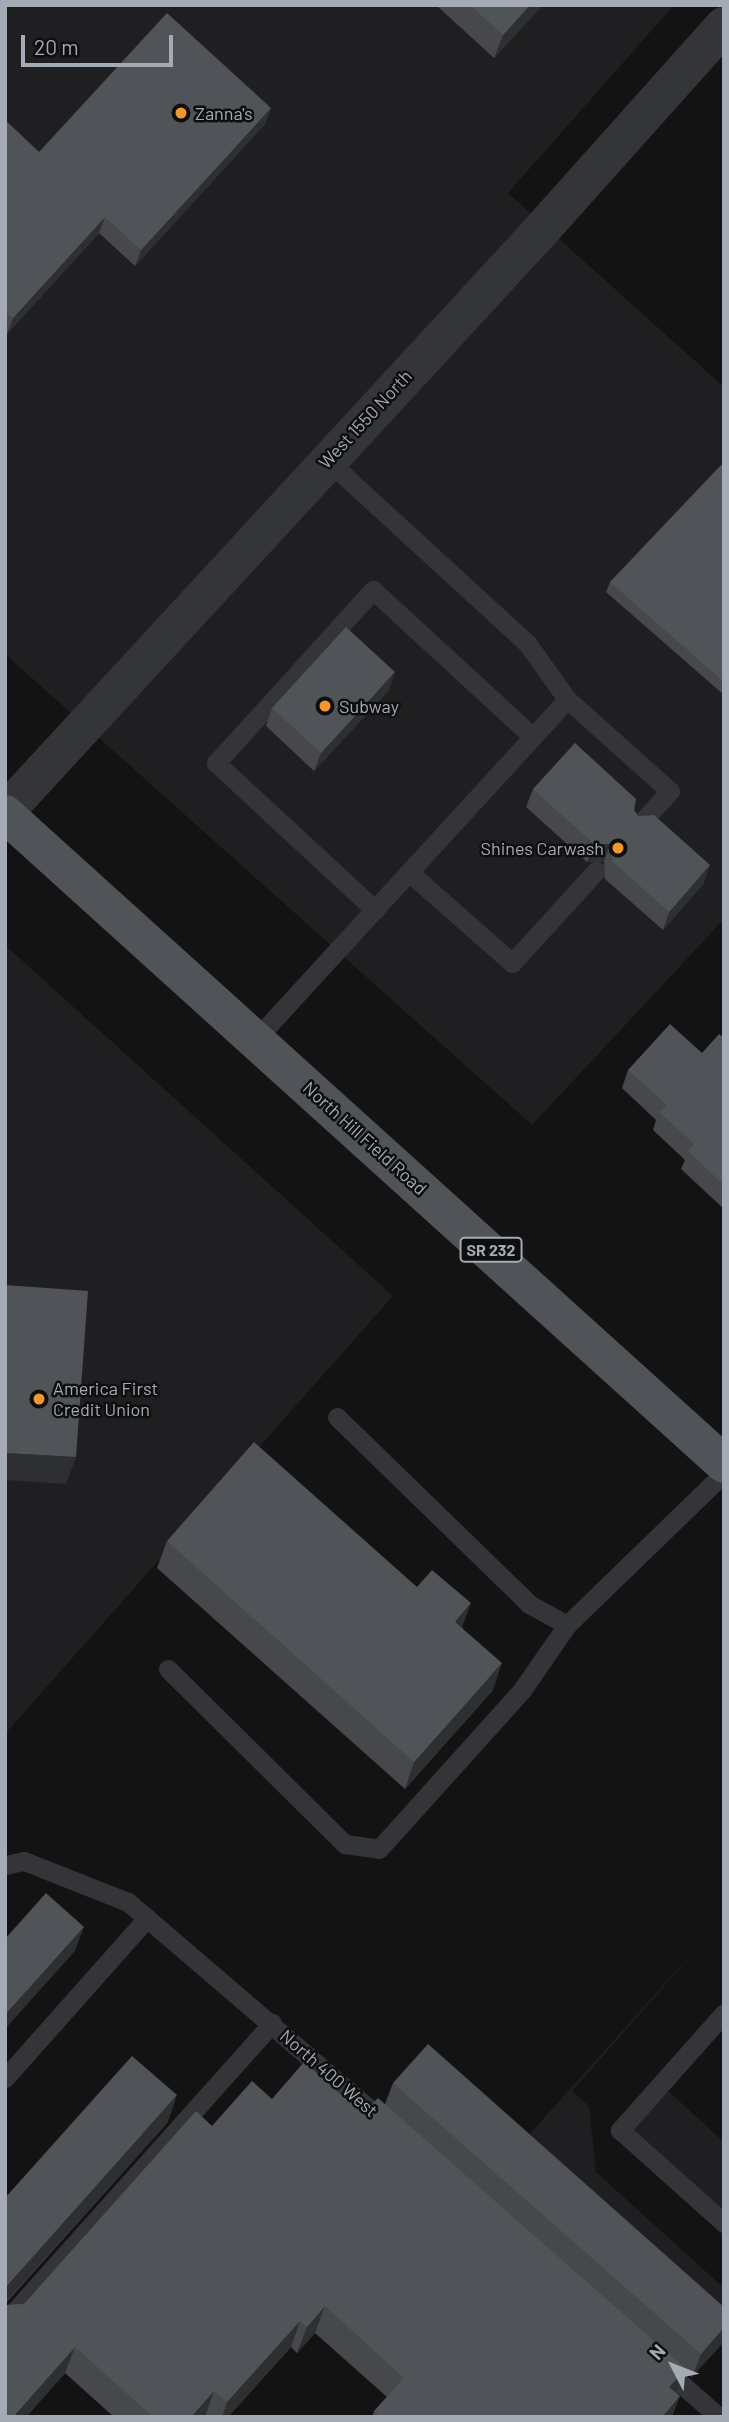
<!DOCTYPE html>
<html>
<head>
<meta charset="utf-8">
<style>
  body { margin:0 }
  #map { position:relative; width:729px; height:2422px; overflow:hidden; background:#131314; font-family:Barlow,sans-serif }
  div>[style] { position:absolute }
  .built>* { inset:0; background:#1f1f21 }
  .service>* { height:19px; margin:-9.5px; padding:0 9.5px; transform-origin:9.5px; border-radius:9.5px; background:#343539 }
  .minor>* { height:38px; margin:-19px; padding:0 19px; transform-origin:19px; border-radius:19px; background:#343539 }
  .primary>* { height:38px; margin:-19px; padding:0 19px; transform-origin:19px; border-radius:19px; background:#505358 }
  .wall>* { inset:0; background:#46484c }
  .shaded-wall>* { inset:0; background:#2d2f31 }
  .building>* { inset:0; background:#505357 }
  .dots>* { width:19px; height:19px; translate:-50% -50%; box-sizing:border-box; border:4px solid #0e0e0f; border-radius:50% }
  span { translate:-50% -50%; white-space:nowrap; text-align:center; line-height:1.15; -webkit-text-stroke:5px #0e0e0f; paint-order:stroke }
  .shield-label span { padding:2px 5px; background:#0e0e0f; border:2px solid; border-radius:5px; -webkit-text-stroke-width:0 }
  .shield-label { font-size:16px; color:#a4abb5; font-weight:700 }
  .poi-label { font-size:18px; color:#a4abb5 }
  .left { translate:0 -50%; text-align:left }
  .right { translate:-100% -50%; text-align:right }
  .street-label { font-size:18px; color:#a4abb5 }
  .frame { position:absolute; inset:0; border:7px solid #a4abb5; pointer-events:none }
  .north { position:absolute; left:638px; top:2331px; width:70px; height:70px; -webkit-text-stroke:5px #0e0e0f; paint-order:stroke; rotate:312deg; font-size:19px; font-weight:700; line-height:28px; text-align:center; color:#a4abb5 }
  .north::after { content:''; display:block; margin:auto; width:24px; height:32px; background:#a4abb5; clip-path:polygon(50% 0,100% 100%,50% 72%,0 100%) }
  .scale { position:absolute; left:21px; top:35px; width:152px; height:32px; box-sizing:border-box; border:4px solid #a4abb5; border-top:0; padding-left:9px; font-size:21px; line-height:24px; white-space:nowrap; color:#a4abb5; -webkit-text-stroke:5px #0e0e0f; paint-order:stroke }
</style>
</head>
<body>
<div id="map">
  <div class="built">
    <i style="clip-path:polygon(5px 5px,674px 5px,508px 193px,724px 387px,724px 919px,532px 1125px,5px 654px)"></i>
    <i style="clip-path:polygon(5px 945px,393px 1296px,5px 1734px)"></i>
    <i style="clip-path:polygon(724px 1918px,572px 2091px,589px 2106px,596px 2172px,724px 2288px,724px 2316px,526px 2138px)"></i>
    <i style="clip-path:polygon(663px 2086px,724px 2142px,724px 2211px,626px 2125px)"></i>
  </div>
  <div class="service">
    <i style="left:326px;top:459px;width:273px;rotate:42.5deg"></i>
    <i style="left:527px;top:643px;width:69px;rotate:54.5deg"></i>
    <i style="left:567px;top:699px;width:138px;rotate:41.8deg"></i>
    <i style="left:670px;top:791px;width:46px;rotate:132.4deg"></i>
    <i style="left:410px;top:873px;width:136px;rotate:41.4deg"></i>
    <i style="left:512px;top:963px;width:125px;rotate:-47.6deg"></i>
    <i style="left:375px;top:910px;width:217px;rotate:-137.2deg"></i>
    <i style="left:216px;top:763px;width:234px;rotate:-47.8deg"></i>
    <i style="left:373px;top:590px;width:217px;rotate:42.6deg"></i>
    <i style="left:255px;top:1040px;width:462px;rotate:-47.5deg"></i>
    <i style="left:337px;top:1417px;width:268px;rotate:44.2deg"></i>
    <i style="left:529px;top:1604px;width:43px;rotate:28.9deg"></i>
    <i style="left:567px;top:1625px;width:219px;rotate:-44.1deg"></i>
    <i style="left:168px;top:1669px;width:249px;rotate:44.7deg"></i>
    <i style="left:345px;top:1844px;width:34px;rotate:8deg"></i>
    <i style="left:379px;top:1849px;width:214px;rotate:-48deg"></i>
    <i style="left:522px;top:1690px;width:79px;rotate:-55.3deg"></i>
    <i style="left:5px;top:1865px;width:19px;rotate:-12deg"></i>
    <i style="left:24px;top:1861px;width:112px;rotate:21.5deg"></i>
    <i style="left:128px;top:1902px;width:341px;rotate:40.6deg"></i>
    <i style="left:724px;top:2013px;width:157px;rotate:131.6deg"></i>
    <i style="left:620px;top:2130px;width:140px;rotate:41.8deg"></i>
    <i style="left:5px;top:2078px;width:214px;rotate:-48.4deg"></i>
    <i style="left:5px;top:2322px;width:401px;rotate:-48.2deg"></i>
    <i style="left:662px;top:2367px;width:76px;rotate:41.3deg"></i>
  </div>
  <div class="minor">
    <i style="left:5px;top:812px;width:783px;rotate:-47.33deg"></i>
    <i style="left:536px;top:236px;width:282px;rotate:-48.2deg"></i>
  </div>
  <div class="primary">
    <i style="left:5px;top:814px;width:969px;rotate:42.11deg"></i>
  </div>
  <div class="wall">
    <i style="clip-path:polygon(436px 5px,543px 5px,494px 58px)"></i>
    <i style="clip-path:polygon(271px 108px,265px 124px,135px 266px,99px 233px,7px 334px,5px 332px,5px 120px,39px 152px)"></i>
    <i style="clip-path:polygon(724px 467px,724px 695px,606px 592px,610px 582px)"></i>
    <i style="clip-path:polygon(389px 690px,314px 771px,266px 726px,272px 708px)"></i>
    <i style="clip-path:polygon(533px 789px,634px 810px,638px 816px,704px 883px,663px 930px,605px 879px,604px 862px,587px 862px,526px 807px)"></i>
    <i style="clip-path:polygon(724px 1038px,724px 1209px,681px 1169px,685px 1160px,653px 1130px,656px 1120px,622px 1088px,628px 1070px,702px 1053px)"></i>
    <i style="clip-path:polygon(167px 1541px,417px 1587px,462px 1627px,493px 1690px,405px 1789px,157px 1568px)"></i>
    <i style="clip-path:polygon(393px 2083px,724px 2307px,692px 2377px,685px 2371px,677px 2393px,672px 2417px,372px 2417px,374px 2411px,387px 2397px,315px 2333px,297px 2353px,291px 2347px,228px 2417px,114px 2417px,65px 2373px,26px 2417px,5px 2417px,5px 2198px,168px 2122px,6px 2303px,7px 2305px,24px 2304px,212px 2126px,272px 2099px,363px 2114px,385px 2104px)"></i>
  </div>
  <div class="shaded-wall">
    <i style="clip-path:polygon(530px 5px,543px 5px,494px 58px,503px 35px)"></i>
    <i style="clip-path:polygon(271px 108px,265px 124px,135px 266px,141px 250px)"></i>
    <i style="clip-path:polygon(105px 217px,99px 233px,7px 334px,13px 318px)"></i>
    <i style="clip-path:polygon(395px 672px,389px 690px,314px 771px,321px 753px)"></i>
    <i style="clip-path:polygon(594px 844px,610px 844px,604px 862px,587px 862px)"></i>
    <i style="clip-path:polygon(710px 865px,704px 883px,663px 930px,669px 912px)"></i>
    <i style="clip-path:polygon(5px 1453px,76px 1457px,66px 1484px,5px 1480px)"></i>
    <i style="clip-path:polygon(471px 1603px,461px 1630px,455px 1622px)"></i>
    <i style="clip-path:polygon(502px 1663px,493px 1690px,405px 1789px,414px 1762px)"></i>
    <i style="clip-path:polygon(84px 1927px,75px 1951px,5px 2029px,5px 2015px)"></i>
    <i style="clip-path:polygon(177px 2095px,168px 2122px,5px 2303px,5px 2287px)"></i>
    <i style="clip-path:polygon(325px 2306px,315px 2333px,297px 2353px,307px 2327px)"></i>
    <i style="clip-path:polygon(300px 2321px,291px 2347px,228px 2417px,222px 2417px,227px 2402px)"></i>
    <i style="clip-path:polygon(724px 2328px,724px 2342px,692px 2377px,701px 2354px)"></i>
    <i style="clip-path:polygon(75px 2347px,65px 2373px,26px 2417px,13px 2417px)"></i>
    <i style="clip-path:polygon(686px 2369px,676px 2395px,669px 2387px)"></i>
    <i style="clip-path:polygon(214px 2391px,205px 2417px,191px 2417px)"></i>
    <i style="clip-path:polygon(680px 2396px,672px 2417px,662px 2417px)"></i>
  </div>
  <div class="building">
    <i style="clip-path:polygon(470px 5px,530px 5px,503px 35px)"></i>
    <i style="clip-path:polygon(167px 13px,271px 108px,141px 250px,105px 217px,13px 318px,5px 312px,5px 120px,39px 152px)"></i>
    <i style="clip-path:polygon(721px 465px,724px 467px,724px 682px,610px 582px)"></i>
    <i style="clip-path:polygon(346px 627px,395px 672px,321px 753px,272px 708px)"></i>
    <i style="clip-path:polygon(575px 743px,636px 799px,634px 810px,638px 816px,654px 815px,710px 865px,669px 912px,612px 861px,610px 844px,594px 844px,533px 789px)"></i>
    <i style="clip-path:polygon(670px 1024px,702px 1053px,719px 1034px,724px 1038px,724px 1185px,688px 1151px,694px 1144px,659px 1112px,667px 1105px,628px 1070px)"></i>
    <i style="clip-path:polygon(5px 1285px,88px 1291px,76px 1457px,5px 1453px)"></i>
    <i style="clip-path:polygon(254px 1442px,417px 1587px,432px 1570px,471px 1603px,455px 1622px,502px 1663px,414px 1762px,167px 1541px)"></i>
    <i style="clip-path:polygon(46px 1893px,84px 1927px,5px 2015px,5px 1939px)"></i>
    <i style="clip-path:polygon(428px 2044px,724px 2307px,724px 2328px,701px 2354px,393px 2083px)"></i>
    <i style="clip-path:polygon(132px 2056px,177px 2095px,5px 2288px,5px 2198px)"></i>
    <i style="clip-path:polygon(304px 2062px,363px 2114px,378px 2098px,686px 2369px,669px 2387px,680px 2396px,662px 2417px,380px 2417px,374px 2411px,404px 2378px,325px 2306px,307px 2327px,300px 2321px,227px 2402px,214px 2391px,191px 2417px,153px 2417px,75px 2347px,13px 2417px,5px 2417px,5px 2302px,7px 2305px,24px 2304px,196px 2111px,212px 2126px,252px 2081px,272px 2099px)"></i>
  </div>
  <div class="dots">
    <i style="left:181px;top:113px;background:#f3972c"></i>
    <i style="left:325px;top:706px;background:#f3972c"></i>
    <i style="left:618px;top:848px;background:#f3972c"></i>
    <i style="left:39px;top:1399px;background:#f3972c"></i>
  </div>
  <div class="shield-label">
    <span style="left:491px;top:1250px">SR 232</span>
  </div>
  <div class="poi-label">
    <span class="left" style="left:195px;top:113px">Zanna's</span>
    <span class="left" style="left:339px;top:706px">Subway</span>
    <span class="right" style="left:604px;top:848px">Shines Carwash</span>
    <span class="left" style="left:53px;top:1399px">America First<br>Credit Union</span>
  </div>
  <div class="street-label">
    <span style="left:365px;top:419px;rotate:-47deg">West 1550 North</span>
    <span style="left:365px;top:1138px;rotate:42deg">North Hill Field Road</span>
    <span style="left:329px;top:2073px;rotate:41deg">North 400 West</span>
  </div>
  <div class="frame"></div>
  <div class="north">N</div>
  <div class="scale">20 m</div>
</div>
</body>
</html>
